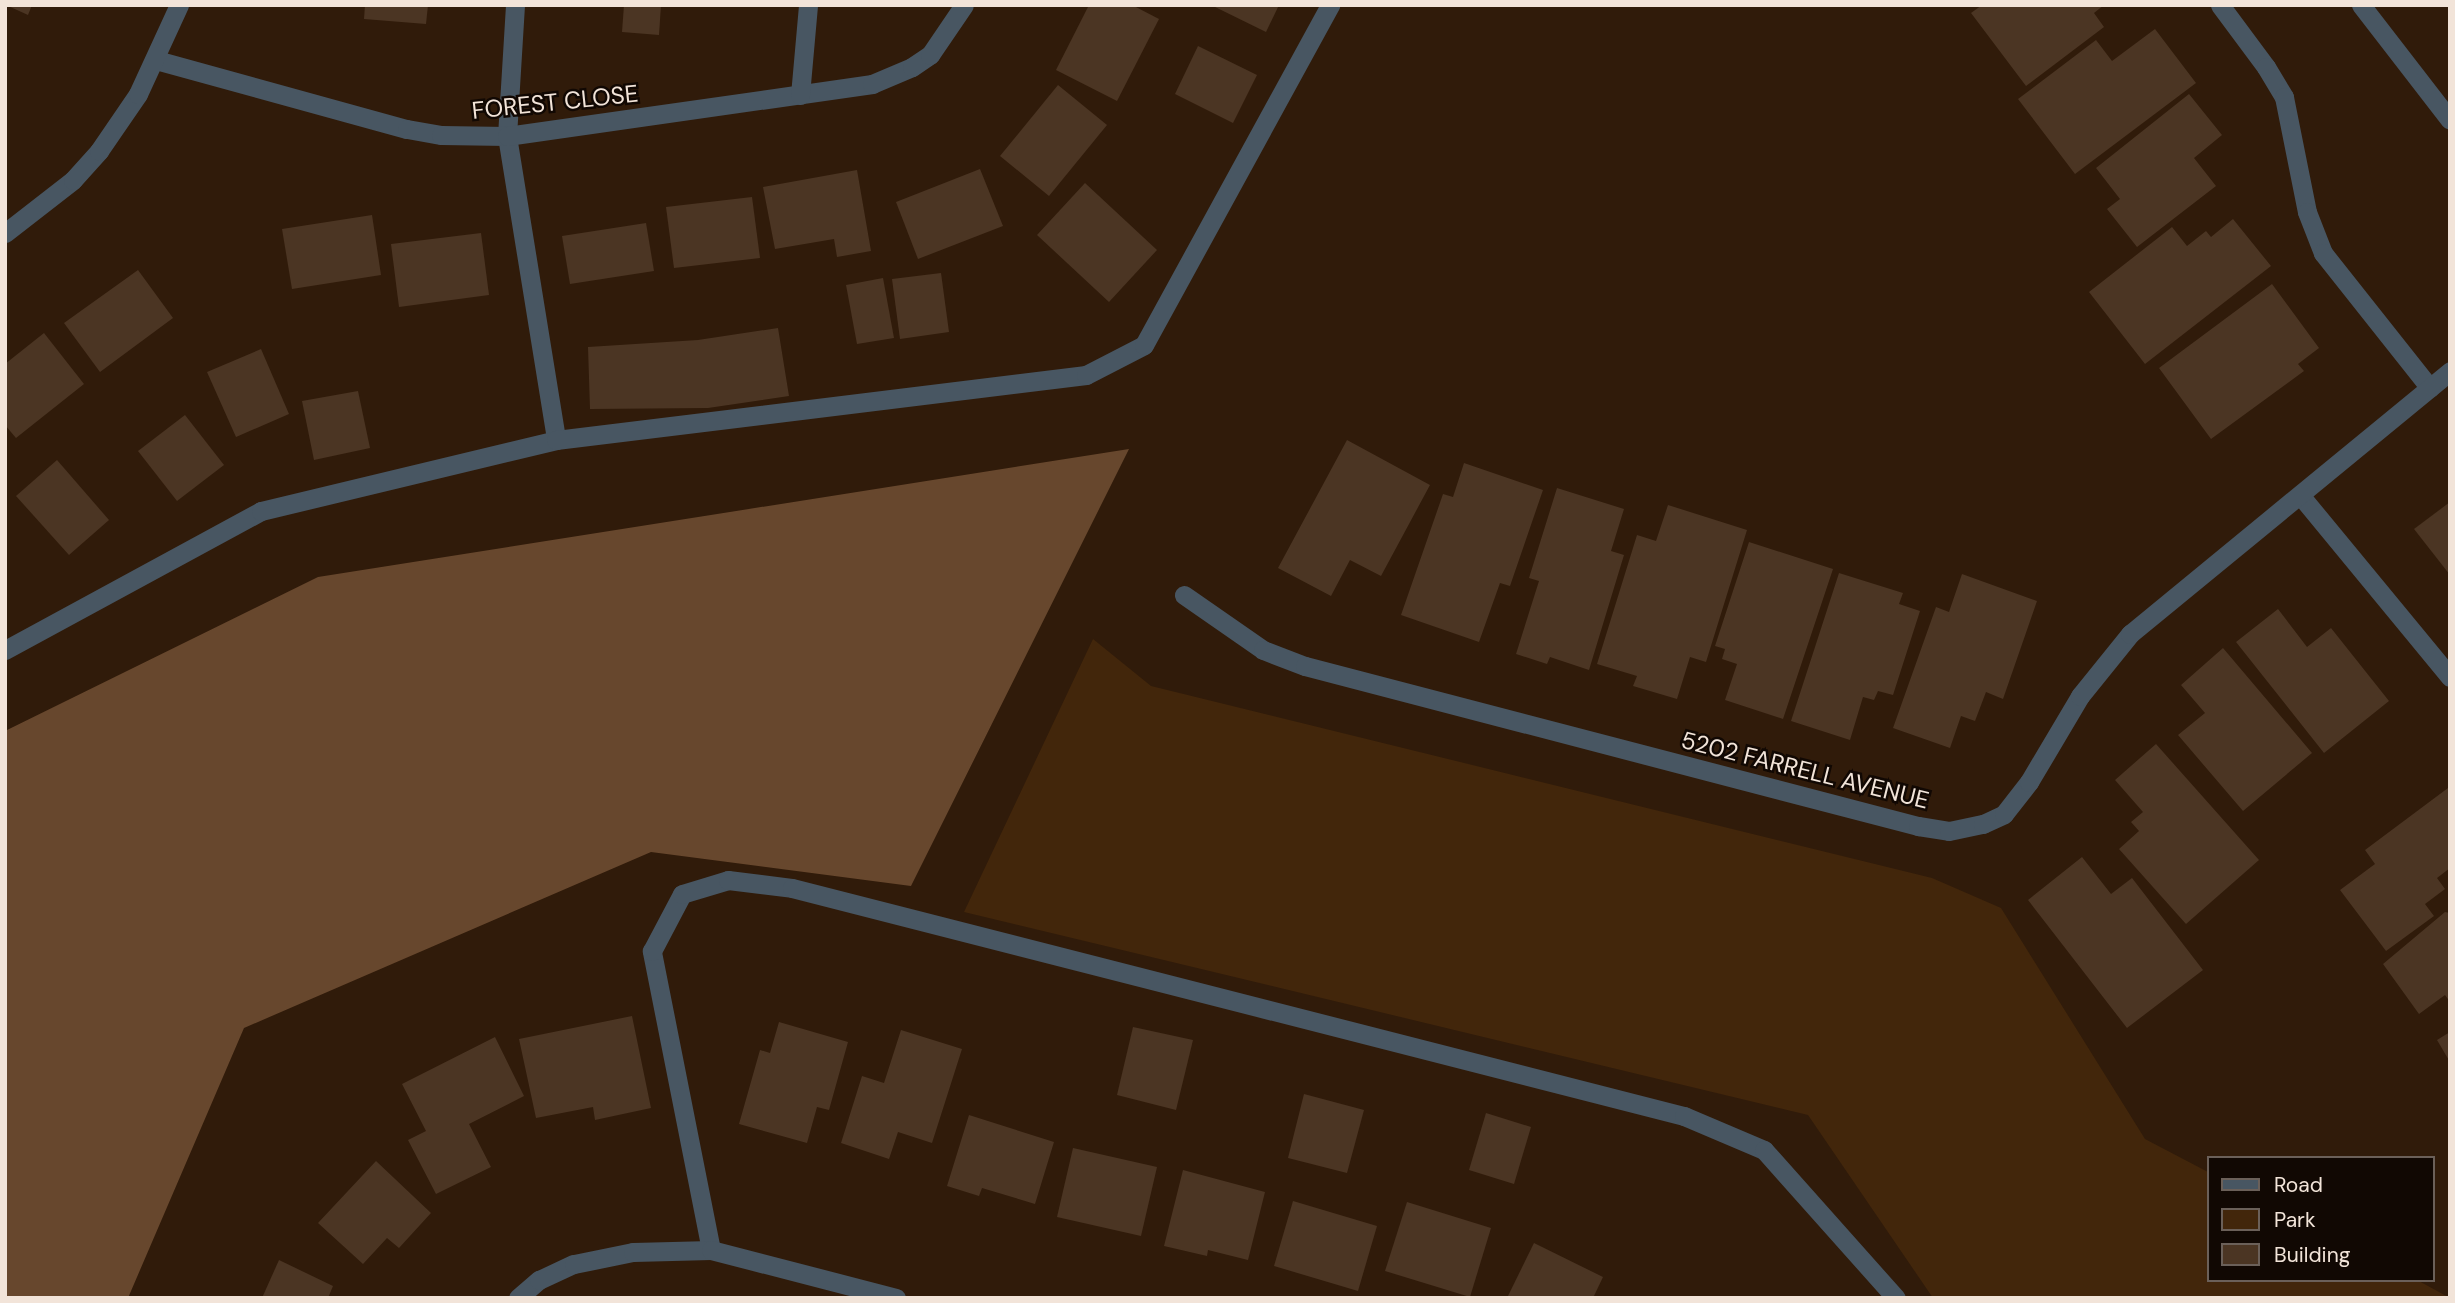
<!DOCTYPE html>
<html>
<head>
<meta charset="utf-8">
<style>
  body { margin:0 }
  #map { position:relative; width:2455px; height:1303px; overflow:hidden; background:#301b0a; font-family:"DM Sans",sans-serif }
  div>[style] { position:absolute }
  .green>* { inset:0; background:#42260b }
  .forest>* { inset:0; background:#67472d }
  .building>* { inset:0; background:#4b3523 }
  .service>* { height:19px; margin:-9.5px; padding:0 9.5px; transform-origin:9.5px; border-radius:9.5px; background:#485662 }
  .minor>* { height:19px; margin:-9.5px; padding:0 9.5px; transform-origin:9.5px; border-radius:9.5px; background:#485662 }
  .tertiary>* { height:19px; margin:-9.5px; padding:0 9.5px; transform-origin:9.5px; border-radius:9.5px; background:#485662 }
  span { translate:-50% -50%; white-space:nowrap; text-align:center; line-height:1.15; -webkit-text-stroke:5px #110803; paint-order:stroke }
  .street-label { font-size:24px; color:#f2e4d9 }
  .frame { position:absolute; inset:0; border:7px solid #f2e4d9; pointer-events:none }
  .legend { position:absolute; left:2207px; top:1156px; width:228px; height:126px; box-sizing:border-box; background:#110803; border:2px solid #6b6059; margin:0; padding:9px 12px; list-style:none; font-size:21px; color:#f2e4d9 }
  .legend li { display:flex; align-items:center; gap:14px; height:35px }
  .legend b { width:35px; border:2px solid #6b6059 }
</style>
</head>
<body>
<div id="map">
  <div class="green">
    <i style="clip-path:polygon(1093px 639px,1151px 686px,1932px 878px,2001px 908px,2145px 1139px,2208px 1172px,2208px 1280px,2417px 1280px,2450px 1298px,1933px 1298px,1808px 1115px,964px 912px)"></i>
  </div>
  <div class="forest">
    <i style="clip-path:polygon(1129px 449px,911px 886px,651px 852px,244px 1028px,128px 1298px,5px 1298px,5px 731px,318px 577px)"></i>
  </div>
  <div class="building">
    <i style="clip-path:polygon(6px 5px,32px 5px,28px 15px)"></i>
    <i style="clip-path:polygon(365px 5px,428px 5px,426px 24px,364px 19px)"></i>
    <i style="clip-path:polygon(624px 5px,661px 5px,659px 35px,622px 32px)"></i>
    <i style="clip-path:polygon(1089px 5px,1132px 5px,1159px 19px,1117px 101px,1056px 70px)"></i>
    <i style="clip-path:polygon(1211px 5px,1279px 5px,1266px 32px)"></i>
    <i style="clip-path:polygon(1982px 5px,2104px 5px,2094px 13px,2104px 27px,2026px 86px,1971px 13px)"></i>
    <i style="clip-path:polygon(2155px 29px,2196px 83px,2075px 174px,2018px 99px,2096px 40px,2112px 61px)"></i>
    <i style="clip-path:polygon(1198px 46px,1257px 75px,1233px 123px,1175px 94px)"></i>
    <i style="clip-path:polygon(1058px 85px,1107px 125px,1049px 196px,1000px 156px)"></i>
    <i style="clip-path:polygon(2189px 94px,2222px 135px,2194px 158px,2216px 186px,2137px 247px,2107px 209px,2120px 199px,2096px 168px)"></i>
    <i style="clip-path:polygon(980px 169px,1003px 226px,918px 259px,896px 202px)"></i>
    <i style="clip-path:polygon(857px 170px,871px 251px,837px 257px,834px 239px,775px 249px,763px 187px)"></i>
    <i style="clip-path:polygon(1085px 183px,1157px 250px,1109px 302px,1037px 235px)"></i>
    <i style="clip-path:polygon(752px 197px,760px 258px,674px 268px,666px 207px)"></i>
    <i style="clip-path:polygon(372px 215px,381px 275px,292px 289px,282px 229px)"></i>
    <i style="clip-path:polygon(2233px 219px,2271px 266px,2145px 364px,2089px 292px,2172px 227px,2187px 246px,2206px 231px,2211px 237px)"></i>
    <i style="clip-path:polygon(646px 223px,654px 271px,570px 284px,562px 236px)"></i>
    <i style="clip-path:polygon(481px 233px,489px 295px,399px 307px,391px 244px)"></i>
    <i style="clip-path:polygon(138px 270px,173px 318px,100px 372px,64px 323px)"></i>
    <i style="clip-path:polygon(941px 273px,949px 332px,900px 339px,892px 279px)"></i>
    <i style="clip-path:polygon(883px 278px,894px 338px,857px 344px,846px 285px)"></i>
    <i style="clip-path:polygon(2272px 284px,2319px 348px,2298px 364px,2304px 371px,2211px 439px,2159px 368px)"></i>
    <i style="clip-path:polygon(778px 328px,789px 396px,708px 408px,590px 409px,588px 347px,698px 340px)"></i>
    <i style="clip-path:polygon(44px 333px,84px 384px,16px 438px,5px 425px,5px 364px)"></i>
    <i style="clip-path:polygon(261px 349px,289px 414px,236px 437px,207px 372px)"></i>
    <i style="clip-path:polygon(358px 391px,370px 448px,314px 460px,302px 401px)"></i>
    <i style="clip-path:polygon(185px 415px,224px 465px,177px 501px,138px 451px)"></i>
    <i style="clip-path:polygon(1347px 440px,1430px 485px,1381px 576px,1350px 560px,1331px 596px,1278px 568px)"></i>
    <i style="clip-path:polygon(57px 460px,109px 520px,69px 555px,16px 496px)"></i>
    <i style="clip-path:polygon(1464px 463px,1543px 490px,1510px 586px,1500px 583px,1479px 642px,1401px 615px,1443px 494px,1453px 497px)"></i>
    <i style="clip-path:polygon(1557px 488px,1624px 509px,1611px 551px,1624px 555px,1589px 670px,1550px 657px,1547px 664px,1516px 654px,1539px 581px,1529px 578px)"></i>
    <i style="clip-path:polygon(2450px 502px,2450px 575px,2414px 529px)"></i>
    <i style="clip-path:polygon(1668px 505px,1747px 530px,1706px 662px,1690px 657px,1677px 699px,1633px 686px,1637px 676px,1597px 664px,1637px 535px,1656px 541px)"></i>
    <i style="clip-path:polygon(1749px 542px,1833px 569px,1783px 719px,1725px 700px,1737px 664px,1722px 659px,1725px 649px,1715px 646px)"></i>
    <i style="clip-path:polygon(1839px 573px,1903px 593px,1899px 604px,1920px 611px,1893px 695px,1878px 691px,1874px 700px,1863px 697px,1850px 740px,1791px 721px)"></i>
    <i style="clip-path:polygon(1962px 574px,2037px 601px,2003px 699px,1986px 692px,1975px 721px,1961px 716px,1950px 748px,1893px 728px,1936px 607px,1949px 612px)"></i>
    <i style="clip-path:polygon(2278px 609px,2307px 647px,2331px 628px,2389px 701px,2324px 753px,2236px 642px)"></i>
    <i style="clip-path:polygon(2223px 648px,2312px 753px,2243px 811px,2178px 735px,2205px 713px,2181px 685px)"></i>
    <i style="clip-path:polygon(2156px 744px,2259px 860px,2186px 924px,2119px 849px,2139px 831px,2131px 822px,2143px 812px,2115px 780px)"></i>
    <i style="clip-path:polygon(2448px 788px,2450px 868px,2437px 878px,2445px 889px,2425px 904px,2434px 916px,2386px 951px,2340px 890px,2375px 864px,2365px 850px)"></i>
    <i style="clip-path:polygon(2082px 857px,2111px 894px,2132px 878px,2203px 970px,2127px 1028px,2028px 900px)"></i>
    <i style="clip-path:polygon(2445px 912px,2450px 913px,2450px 1002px,2445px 995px,2419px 1014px,2383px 964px)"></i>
    <i style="clip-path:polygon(632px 1016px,651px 1108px,595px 1120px,593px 1107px,536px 1118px,519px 1039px)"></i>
    <i style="clip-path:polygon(779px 1022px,848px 1042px,829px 1110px,817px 1107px,807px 1143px,739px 1124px,760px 1050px,770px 1053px)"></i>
    <i style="clip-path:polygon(1133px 1027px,1193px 1040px,1176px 1110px,1117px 1095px)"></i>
    <i style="clip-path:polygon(901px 1030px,962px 1049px,932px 1143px,898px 1132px,889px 1159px,841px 1143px,862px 1076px,884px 1083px)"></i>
    <i style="clip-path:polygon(2450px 1032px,2450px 1062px,2437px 1040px)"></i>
    <i style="clip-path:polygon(495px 1037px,524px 1096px,469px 1124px,491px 1167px,436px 1194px,408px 1140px,426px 1131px,402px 1084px)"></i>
    <i style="clip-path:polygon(1304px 1094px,1364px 1110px,1347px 1173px,1288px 1158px)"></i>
    <i style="clip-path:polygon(1486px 1113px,1531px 1127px,1514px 1184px,1469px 1170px)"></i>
    <i style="clip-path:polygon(969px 1115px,1054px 1142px,1035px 1204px,982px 1188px,979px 1196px,947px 1186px)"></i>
    <i style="clip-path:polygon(1073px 1148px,1157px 1167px,1141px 1236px,1057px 1217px)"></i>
    <i style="clip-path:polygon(376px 1161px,431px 1213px,399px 1248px,387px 1238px,363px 1264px,318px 1223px)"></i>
    <i style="clip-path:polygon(1183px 1170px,1265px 1192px,1248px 1260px,1208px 1250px,1207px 1256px,1164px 1246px)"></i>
    <i style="clip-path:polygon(1293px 1201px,1377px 1226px,1358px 1291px,1274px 1266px)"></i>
    <i style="clip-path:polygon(1407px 1202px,1491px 1228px,1470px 1297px,1385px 1271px)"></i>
    <i style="clip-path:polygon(1534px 1243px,1603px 1277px,1593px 1298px,1507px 1298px)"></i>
    <i style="clip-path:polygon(279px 1260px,333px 1286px,328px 1298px,262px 1298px)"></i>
  </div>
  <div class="service">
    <i style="left:515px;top:5px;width:131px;rotate:93.5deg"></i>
    <i style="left:507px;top:136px;width:308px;rotate:80.8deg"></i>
    <i style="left:5px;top:650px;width:291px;rotate:-28.5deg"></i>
    <i style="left:261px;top:511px;width:303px;rotate:-13.5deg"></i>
    <i style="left:556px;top:440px;width:534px;rotate:-6.99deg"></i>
    <i style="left:1086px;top:375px;width:65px;rotate:-27.3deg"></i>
    <i style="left:1144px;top:345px;width:388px;rotate:-61.3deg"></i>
    <i style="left:711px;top:1250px;width:305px;rotate:-101.2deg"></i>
    <i style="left:652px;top:951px;width:64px;rotate:-62.2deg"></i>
    <i style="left:682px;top:894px;width:48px;rotate:-16.9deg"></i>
    <i style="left:728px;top:880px;width:64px;rotate:7.1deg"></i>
    <i style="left:792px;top:888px;width:921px;rotate:14.34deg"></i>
    <i style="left:1684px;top:1116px;width:87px;rotate:23deg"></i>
    <i style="left:1764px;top:1150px;width:198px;rotate:48.3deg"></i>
  </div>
  <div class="minor">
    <i style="left:2220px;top:5px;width:77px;rotate:53.4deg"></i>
    <i style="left:2266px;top:67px;width:35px;rotate:59deg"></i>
    <i style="left:2284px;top:97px;width:117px;rotate:78.7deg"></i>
    <i style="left:2307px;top:212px;width:44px;rotate:68.7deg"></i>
    <i style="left:2323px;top:253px;width:172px;rotate:51.6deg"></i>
    <i style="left:156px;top:60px;width:260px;rotate:15.4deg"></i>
    <i style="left:407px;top:129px;width:35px;rotate:10deg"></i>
    <i style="left:441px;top:135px;width:66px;rotate:0.9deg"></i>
    <i style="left:507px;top:136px;width:369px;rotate:-8.1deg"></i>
    <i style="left:872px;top:84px;width:43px;rotate:-23deg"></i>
    <i style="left:912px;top:67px;width:22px;rotate:-34deg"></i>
    <i style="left:930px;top:55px;width:60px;rotate:-55.8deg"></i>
    <i style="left:800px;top:95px;width:90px;rotate:-84.9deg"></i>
    <i style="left:5px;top:233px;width:86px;rotate:-37.9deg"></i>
    <i style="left:73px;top:180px;width:39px;rotate:-48deg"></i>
    <i style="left:99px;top:151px;width:69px;rotate:-55.6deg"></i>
    <i style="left:138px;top:94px;width:98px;rotate:-65.3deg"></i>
    <i style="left:2300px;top:495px;width:236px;rotate:50.5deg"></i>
    <i style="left:1184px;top:595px;width:96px;rotate:34.8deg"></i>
    <i style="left:1263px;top:650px;width:45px;rotate:20.9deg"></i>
    <i style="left:1305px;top:666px;width:634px;rotate:14.63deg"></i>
    <i style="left:1918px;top:826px;width:31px;rotate:9deg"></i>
    <i style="left:1949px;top:831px;width:35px;rotate:-12deg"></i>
    <i style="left:1983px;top:824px;width:23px;rotate:-25deg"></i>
    <i style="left:2004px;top:814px;width:41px;rotate:-52deg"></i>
    <i style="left:2029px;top:782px;width:100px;rotate:-59.3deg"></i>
    <i style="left:2080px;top:696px;width:80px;rotate:-51.1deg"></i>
    <i style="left:2130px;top:634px;width:414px;rotate:-39.4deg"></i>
    <i style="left:518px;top:1298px;width:28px;rotate:-41deg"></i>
    <i style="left:539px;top:1280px;width:38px;rotate:-25deg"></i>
    <i style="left:574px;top:1264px;width:60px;rotate:-11.5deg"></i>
    <i style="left:633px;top:1252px;width:78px;rotate:-1.5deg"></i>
    <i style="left:711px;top:1250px;width:191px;rotate:14.5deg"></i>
  </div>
  <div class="tertiary">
    <i style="left:2361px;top:5px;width:145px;rotate:52.3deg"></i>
  </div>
  <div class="street-label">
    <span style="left:555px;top:102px;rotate:-6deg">FOREST CLOSE</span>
    <span style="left:1805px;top:770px;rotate:14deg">5202 FARRELL AVENUE</span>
  </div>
  <div class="frame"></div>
  <ul class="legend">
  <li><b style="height:9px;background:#485662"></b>Road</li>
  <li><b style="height:19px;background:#42260b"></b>Park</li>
  <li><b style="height:19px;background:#4b3523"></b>Building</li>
  </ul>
</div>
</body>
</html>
